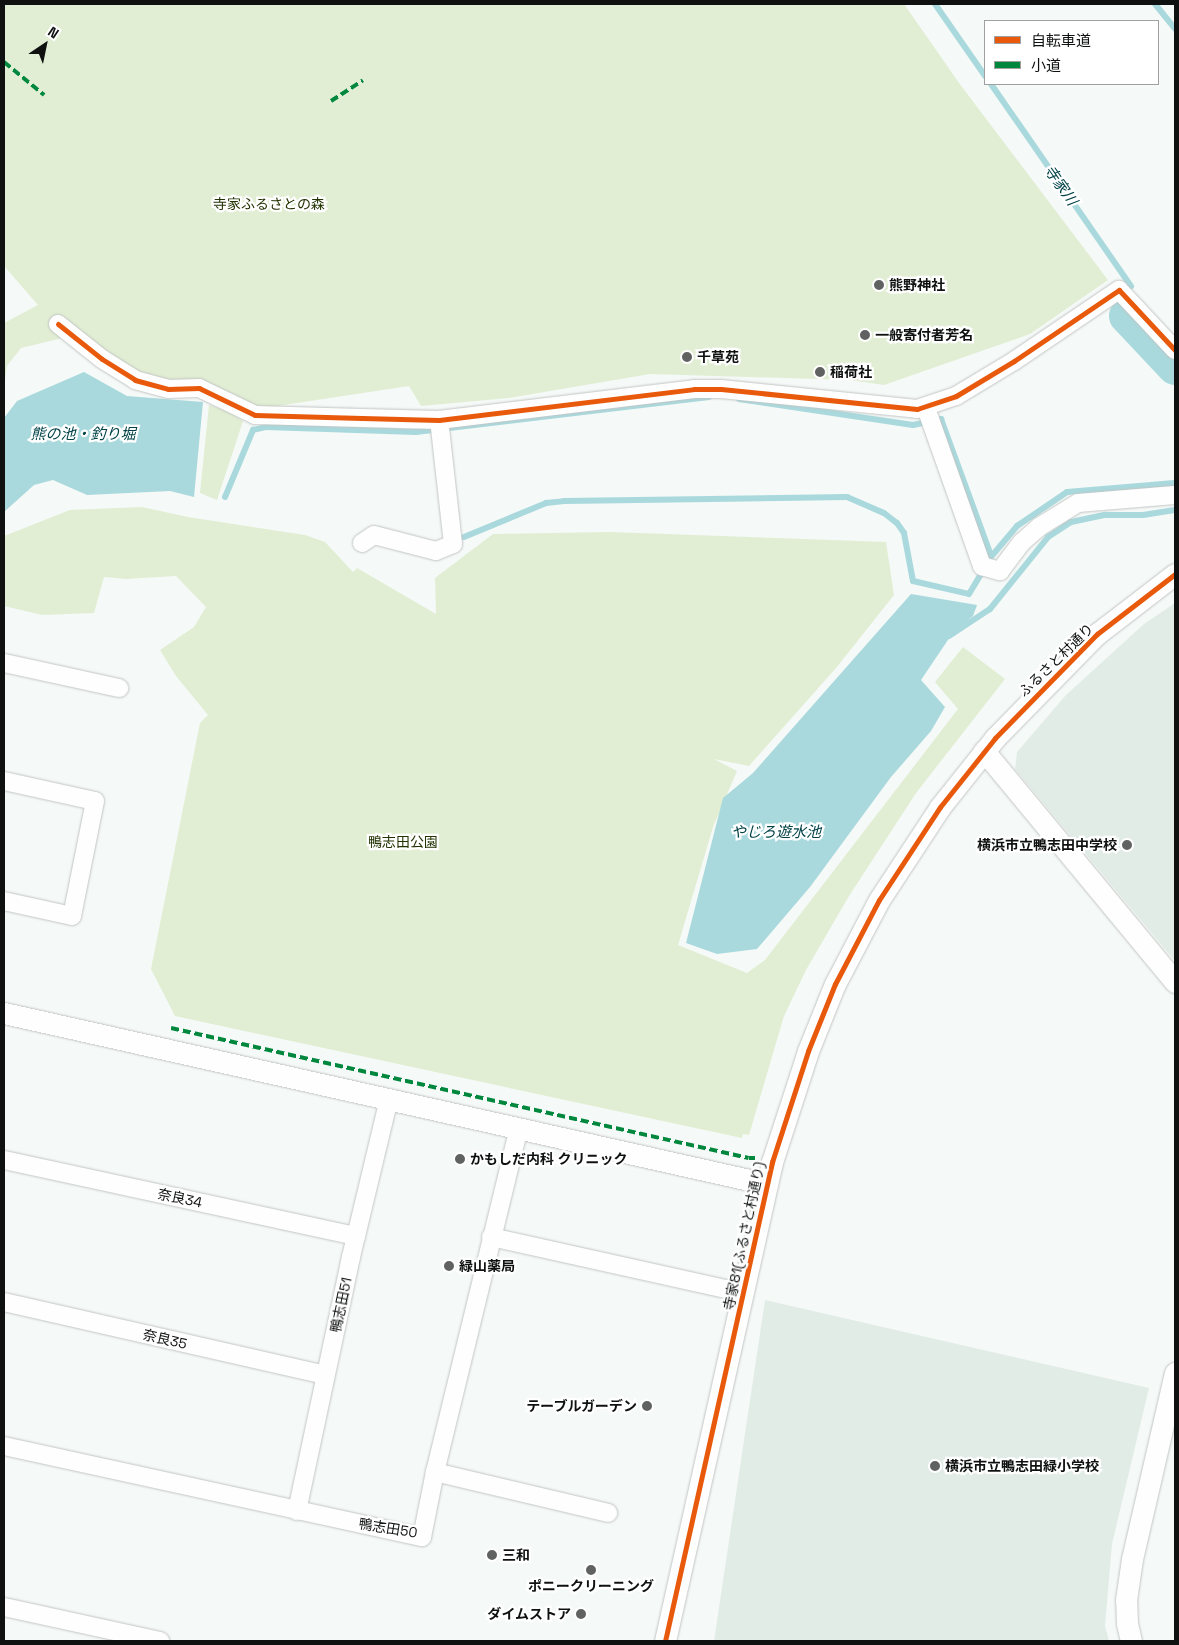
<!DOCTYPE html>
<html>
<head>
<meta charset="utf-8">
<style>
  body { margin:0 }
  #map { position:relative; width:1179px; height:1645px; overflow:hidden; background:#f5f9f7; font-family:"Space Grotesk","Noto Sans JP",sans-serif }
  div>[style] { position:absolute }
  .built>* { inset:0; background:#e2ece7 }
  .green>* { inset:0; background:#e1eed3 }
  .water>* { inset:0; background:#a9d9dd }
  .stream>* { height:6px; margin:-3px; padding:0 3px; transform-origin:3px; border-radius:3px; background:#a9d9dd }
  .river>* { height:36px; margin:-18px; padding:0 18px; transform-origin:18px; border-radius:18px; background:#a9d9dd }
  .roads { filter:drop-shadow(0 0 1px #c2c5c4) drop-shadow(0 0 1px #c2c5c4) }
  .minor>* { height:18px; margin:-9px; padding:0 9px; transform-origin:9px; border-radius:9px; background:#fefefe }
  .tertiary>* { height:21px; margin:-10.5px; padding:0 10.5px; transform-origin:10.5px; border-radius:10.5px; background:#fefefe }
  .quiet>* { height:4px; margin-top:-2px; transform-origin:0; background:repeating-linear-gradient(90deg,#00873e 0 8px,transparent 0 12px) }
  .cycleway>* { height:5px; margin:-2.5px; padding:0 2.5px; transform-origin:2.5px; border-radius:2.5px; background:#e8590c }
  .dots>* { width:14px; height:14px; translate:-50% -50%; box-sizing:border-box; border:2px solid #fff; border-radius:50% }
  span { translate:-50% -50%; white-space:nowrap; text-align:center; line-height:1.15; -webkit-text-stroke:4.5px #fff; paint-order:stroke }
  .park-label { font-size:14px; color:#223200 }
  .poi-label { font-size:14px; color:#0f1110; font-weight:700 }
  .left { translate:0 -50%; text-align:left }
  .right { translate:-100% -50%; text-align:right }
  .street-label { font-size:14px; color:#0f1110 }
  .water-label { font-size:15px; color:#014247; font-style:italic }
  .frame { position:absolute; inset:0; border:5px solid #0f1110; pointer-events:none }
  .legend { position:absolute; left:984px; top:20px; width:175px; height:65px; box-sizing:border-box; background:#fff; border:1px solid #9fa09f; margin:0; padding:6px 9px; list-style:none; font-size:15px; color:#0f1110 }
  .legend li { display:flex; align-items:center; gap:10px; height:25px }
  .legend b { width:25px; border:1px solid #9fa09f }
  .north { position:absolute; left:20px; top:20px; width:50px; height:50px; -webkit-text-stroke:4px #fff; paint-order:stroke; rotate:34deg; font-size:14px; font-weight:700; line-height:20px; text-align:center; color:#0f1110 }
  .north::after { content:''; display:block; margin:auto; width:18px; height:22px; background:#0f1110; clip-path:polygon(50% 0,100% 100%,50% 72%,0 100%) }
</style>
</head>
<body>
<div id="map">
  <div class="built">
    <i style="clip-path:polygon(1175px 603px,1175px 961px,1015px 769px,1017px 752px,1066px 695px,1144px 624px)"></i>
    <i style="clip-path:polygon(765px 1300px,1149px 1388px,1112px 1544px,1105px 1626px,1109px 1641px,714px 1641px)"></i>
  </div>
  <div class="green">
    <i style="clip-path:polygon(4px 4px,904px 4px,959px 83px,1108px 280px,1030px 334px,884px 385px,850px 380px,650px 374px,509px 398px,421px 406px,409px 386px,264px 408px,196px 393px,124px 384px,79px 334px,21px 348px,7px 366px,4px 387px,4px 323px,38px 305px,4px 266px)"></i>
    <i style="clip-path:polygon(209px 405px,227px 411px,243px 421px,217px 500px,200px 493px)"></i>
    <i style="clip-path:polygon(142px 507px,188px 517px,305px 535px,325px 542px,353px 572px,357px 568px,436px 614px,435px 578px,493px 534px,610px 532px,886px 542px,894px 595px,836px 668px,749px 766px,714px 759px,737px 771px,713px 827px,678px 945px,747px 973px,765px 960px,958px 709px,935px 682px,963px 647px,1005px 679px,916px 793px,849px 896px,806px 970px,784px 1016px,749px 1135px,743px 1134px,742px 1138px,175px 1016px,151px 969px,200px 723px,208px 715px,176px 676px,160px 650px,194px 627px,206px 607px,176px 576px,126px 579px,104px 577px,94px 613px,42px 615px,4px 606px,4px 536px,70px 510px)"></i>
  </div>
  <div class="water">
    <i style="clip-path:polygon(84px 372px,127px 396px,203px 402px,194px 497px,170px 491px,87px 495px,53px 480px,34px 485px,4px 512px,4px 418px,17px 401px)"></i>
    <i style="clip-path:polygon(911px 594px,977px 605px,973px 616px,954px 631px,921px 680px,945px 707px,931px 731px,891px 777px,810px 887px,757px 949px,717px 954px,686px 943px,723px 798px,753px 773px)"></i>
  </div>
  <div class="stream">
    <i style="left:935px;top:4px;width:88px;rotate:55.2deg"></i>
    <i style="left:1155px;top:4px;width:32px;rotate:51deg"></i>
    <i style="left:991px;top:84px;width:246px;rotate:55.3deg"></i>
    <i style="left:739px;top:399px;width:176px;rotate:8.5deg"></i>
    <i style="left:913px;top:425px;width:29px;rotate:-12deg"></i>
    <i style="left:941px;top:419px;width:146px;rotate:69.9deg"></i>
    <i style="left:225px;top:497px;width:73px;rotate:-67.3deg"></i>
    <i style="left:253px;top:430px;width:13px;rotate:-13deg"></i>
    <i style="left:266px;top:427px;width:150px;rotate:1.9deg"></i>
    <i style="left:416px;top:432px;width:295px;rotate:-6.8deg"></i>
    <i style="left:464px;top:537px;width:89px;rotate:-22.5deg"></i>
    <i style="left:546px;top:503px;width:18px;rotate:-6deg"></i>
    <i style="left:564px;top:501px;width:283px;rotate:-0.8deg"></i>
    <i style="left:847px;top:497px;width:40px;rotate:23.4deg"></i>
    <i style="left:884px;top:513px;width:16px;rotate:38deg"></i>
    <i style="left:897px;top:523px;width:12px;rotate:55deg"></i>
    <i style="left:904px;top:533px;width:49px;rotate:79.4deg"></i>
    <i style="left:913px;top:581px;width:57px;rotate:13.1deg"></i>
    <i style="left:969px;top:594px;width:29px;rotate:-59deg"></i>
    <i style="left:990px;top:558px;width:42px;rotate:-49.8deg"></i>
    <i style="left:1017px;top:526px;width:60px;rotate:-34.2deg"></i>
    <i style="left:1067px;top:492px;width:108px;rotate:-4.8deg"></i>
    <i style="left:949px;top:636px;width:49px;rotate:-33.4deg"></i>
    <i style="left:990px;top:609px;width:92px;rotate:-51.1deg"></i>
    <i style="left:1048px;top:537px;width:27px;rotate:-33deg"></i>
    <i style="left:1071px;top:522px;width:35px;rotate:-12deg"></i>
    <i style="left:1105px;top:515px;width:38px"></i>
    <i style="left:1143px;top:515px;width:32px;rotate:-9deg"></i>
  </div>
  <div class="river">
    <i style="left:1127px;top:316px;width:70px;rotate:46.7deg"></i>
  </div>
  <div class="roads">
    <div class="minor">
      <i style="left:58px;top:324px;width:56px;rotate:38.5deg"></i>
      <i style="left:102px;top:359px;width:39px;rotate:32deg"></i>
      <i style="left:135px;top:380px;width:34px;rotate:15deg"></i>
      <i style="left:168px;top:389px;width:31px;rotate:-2deg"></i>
      <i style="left:199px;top:388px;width:62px;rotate:25.7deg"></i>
      <i style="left:255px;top:415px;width:107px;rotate:1.6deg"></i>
      <i style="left:362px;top:418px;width:77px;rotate:1.5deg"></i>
      <i style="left:439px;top:420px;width:257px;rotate:-6.9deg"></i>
      <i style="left:694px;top:389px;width:27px"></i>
      <i style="left:721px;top:389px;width:197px;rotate:5.8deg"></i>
      <i style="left:917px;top:409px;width:41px;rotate:-18.4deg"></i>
      <i style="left:956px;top:396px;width:68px;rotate:-31.1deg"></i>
      <i style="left:1014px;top:361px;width:127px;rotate:-34.1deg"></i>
      <i style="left:1119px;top:290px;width:82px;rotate:47deg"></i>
      <i style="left:926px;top:408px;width:168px;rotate:70.5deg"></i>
      <i style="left:982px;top:566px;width:19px;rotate:16deg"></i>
      <i style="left:1000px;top:571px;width:36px;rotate:-53deg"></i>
      <i style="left:1022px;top:542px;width:23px;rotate:-41deg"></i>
      <i style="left:1039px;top:527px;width:46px;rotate:-31.6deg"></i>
      <i style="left:1078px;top:503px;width:97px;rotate:-4.7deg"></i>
      <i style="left:362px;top:543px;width:14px;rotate:-34deg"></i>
      <i style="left:374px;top:535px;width:64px;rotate:14.5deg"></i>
      <i style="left:436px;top:551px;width:18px;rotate:-22deg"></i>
      <i style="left:453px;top:544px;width:125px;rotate:-96.4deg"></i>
      <i style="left:4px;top:663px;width:118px;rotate:12.3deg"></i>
      <i style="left:4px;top:781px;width:93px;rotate:12.4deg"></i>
      <i style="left:95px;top:801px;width:117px;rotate:101.3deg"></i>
      <i style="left:72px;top:916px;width:70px;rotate:-167.6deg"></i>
      <i style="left:4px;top:1160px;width:360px;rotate:12.2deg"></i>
      <i style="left:491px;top:1237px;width:259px;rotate:12.5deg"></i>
      <i style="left:4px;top:1302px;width:329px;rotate:12.8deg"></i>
      <i style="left:4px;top:1446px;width:428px;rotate:12.3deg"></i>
      <i style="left:422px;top:1537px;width:66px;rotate:-78.7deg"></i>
      <i style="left:435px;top:1472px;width:354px;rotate:-76.3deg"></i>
      <i style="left:435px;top:1472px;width:178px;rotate:13.3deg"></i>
      <i style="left:297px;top:1511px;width:260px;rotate:-78deg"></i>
      <i style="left:351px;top:1257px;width:163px;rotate:-76.5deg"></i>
      <i style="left:4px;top:1607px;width:160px;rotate:12.3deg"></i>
    </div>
    <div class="tertiary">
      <i style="left:984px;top:751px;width:300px;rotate:50.4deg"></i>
      <i style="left:4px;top:1013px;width:782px;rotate:12.63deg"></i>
      <i style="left:665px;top:1641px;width:491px;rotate:-77.4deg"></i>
      <i style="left:772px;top:1162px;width:117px;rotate:-72deg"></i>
      <i style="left:808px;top:1051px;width:72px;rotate:-68.1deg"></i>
      <i style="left:835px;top:984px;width:95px;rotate:-62.4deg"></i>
      <i style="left:879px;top:900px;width:111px;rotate:-56.7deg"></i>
      <i style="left:940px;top:807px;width:88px;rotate:-51.4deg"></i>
      <i style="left:995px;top:738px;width:146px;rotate:-45.6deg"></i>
      <i style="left:1097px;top:634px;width:98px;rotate:-37.6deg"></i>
      <i style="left:1131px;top:1641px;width:18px;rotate:-103deg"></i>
      <i style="left:1127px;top:1623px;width:23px;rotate:-92deg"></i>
      <i style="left:1126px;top:1600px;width:41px;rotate:-81.7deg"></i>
      <i style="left:1132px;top:1559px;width:191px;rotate:-77deg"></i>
    </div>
  </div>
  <div class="quiet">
    <i style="left:4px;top:62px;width:52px;rotate:39.5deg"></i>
    <i style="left:331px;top:101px;width:38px;rotate:-33deg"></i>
    <i style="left:171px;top:1028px;width:592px;rotate:12.68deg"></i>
    <i style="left:749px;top:1158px;width:6px"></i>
  </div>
  <div class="cycleway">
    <i style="left:58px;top:324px;width:56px;rotate:38.5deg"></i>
    <i style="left:102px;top:359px;width:39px;rotate:32deg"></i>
    <i style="left:135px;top:380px;width:34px;rotate:15deg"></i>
    <i style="left:168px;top:389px;width:31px;rotate:-2deg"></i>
    <i style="left:199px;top:388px;width:62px;rotate:25.7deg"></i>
    <i style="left:255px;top:415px;width:107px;rotate:1.6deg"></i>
    <i style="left:362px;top:418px;width:77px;rotate:1.5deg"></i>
    <i style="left:439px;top:420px;width:257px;rotate:-6.9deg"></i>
    <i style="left:694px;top:389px;width:27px"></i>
    <i style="left:721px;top:389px;width:197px;rotate:5.8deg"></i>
    <i style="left:917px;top:409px;width:41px;rotate:-18.4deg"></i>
    <i style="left:956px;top:396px;width:68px;rotate:-31.1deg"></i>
    <i style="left:1014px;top:361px;width:127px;rotate:-34.1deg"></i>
    <i style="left:1119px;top:290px;width:82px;rotate:47deg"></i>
    <i style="left:665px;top:1641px;width:491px;rotate:-77.4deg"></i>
    <i style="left:772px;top:1162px;width:117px;rotate:-72deg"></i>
    <i style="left:808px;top:1051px;width:72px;rotate:-68.1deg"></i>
    <i style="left:835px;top:984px;width:95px;rotate:-62.4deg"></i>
    <i style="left:879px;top:900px;width:111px;rotate:-56.7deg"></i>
    <i style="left:940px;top:807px;width:88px;rotate:-51.4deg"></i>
    <i style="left:995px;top:738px;width:146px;rotate:-45.6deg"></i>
    <i style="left:1097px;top:634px;width:98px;rotate:-37.6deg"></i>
  </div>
  <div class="dots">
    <i style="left:879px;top:285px;background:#606261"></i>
    <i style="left:865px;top:335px;background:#606261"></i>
    <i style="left:687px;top:357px;background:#606261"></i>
    <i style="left:820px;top:372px;background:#606261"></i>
    <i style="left:1127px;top:845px;background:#606261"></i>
    <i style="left:460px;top:1159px;background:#606261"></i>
    <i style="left:449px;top:1266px;background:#606261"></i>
    <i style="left:647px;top:1406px;background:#606261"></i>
    <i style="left:935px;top:1466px;background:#606261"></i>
    <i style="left:492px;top:1555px;background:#606261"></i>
    <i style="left:591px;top:1570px;background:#606261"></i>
    <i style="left:581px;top:1614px;background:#606261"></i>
  </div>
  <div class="park-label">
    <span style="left:269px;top:204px">寺家ふるさとの森</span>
    <span style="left:403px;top:842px">鴨志田公園</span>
  </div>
  <div class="poi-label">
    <span class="left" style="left:889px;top:285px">熊野神社</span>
    <span class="left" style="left:875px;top:335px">一般寄付者芳名</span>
    <span class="left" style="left:697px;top:357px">千草苑</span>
    <span class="left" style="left:830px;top:372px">稲荷社</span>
    <span class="right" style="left:1117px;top:845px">横浜市立鴨志田中学校</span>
    <span class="left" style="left:470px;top:1159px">かもしだ内科 クリニック</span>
    <span class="left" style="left:459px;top:1266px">緑山薬局</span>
    <span class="right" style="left:637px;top:1406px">テーブルガーデン</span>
    <span class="left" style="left:945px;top:1466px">横浜市立鴨志田緑小学校</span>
    <span class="left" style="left:502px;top:1555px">三和</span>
    <span style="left:591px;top:1586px">ポニークリーニング</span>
    <span class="right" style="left:571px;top:1614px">ダイムストア</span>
  </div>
  <div class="street-label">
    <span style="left:1056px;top:660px;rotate:-44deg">ふるさと村通り</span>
    <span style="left:180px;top:1198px;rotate:12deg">奈良34</span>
    <span style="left:744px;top:1236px;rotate:-78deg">寺家81(ふるさと村通り)</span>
    <span style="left:341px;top:1305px;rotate:-78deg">鴨志田51</span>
    <span style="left:165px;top:1339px;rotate:13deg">奈良35</span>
    <span style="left:388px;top:1528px;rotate:9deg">鴨志田50</span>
  </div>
  <div class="water-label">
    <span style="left:1061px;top:185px;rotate:55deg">寺家川</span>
    <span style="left:83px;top:434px">熊の池・釣り堀</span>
    <span style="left:776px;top:832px">やじろ遊水池</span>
  </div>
  <div class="frame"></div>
  <ul class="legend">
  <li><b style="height:6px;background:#e8590c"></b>自転車道</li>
  <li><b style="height:6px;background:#00873e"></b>小道</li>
  </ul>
  <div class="north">N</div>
</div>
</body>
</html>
